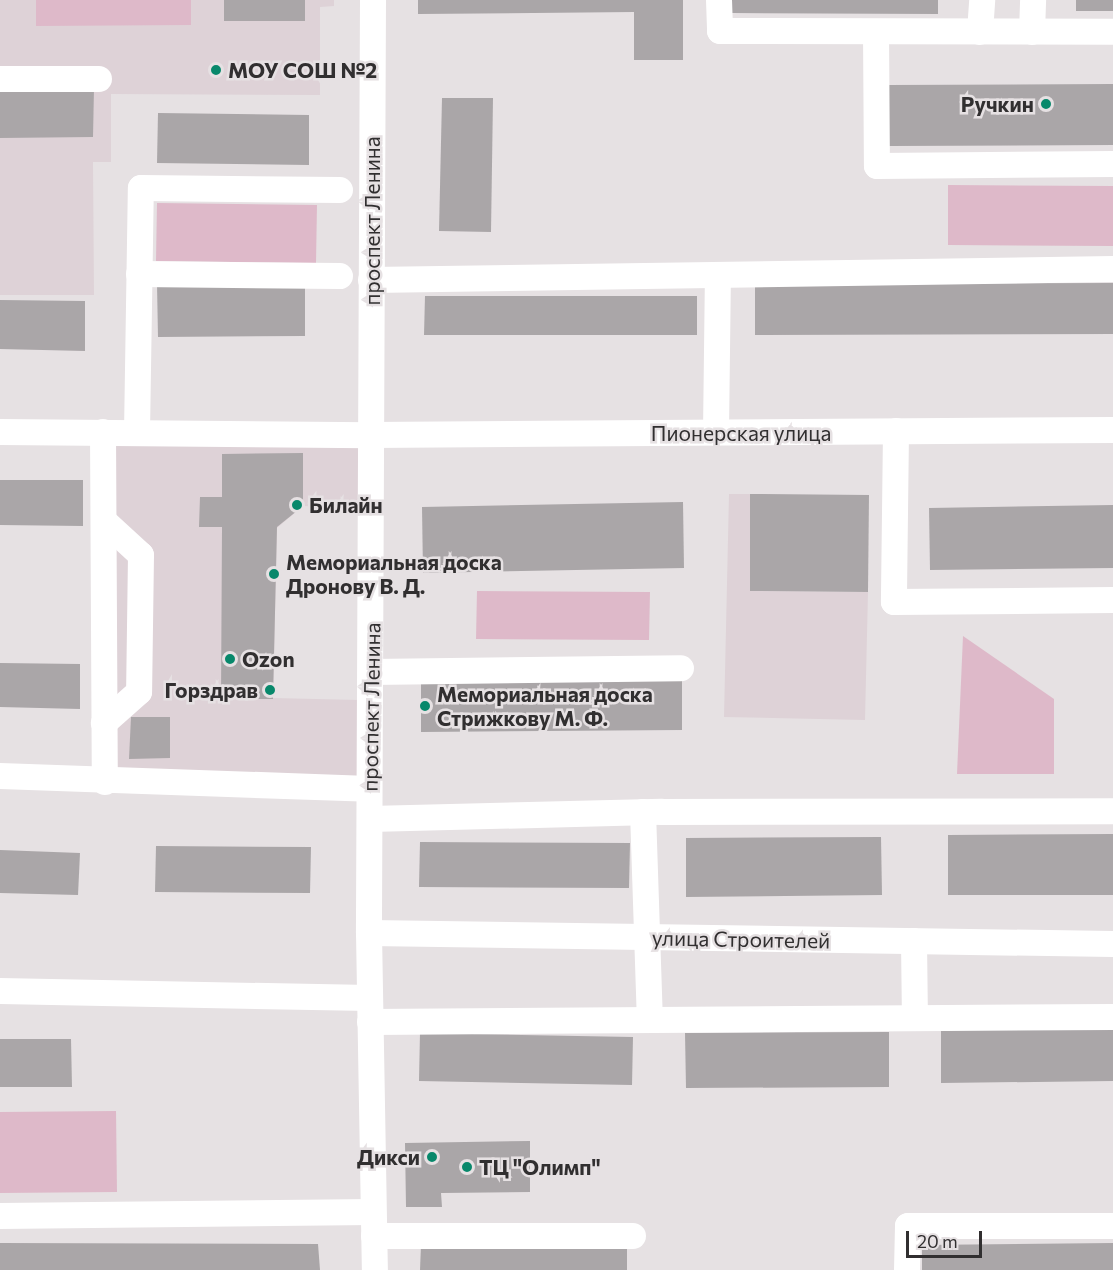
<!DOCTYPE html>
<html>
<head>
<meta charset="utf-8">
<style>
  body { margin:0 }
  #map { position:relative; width:1113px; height:1270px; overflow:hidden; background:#e6e1e3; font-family:Commissioner,sans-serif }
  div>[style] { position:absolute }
  .built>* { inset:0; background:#ded2d7 }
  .green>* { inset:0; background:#deb9c9 }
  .building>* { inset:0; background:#aaa6a8 }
  .minor>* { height:26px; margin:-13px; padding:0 13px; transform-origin:13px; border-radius:13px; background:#fff }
  .dots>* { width:16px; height:16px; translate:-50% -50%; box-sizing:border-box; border:3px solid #e6e1e3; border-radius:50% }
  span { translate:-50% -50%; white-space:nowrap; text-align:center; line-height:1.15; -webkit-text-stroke:5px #e6e1e3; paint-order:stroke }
  .poi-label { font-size:21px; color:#312f30; font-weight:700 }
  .left { translate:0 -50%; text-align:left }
  .right { translate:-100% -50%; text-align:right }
  .street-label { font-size:21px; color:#312f30 }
  .scale { position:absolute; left:906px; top:1231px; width:76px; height:27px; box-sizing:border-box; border:3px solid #312f30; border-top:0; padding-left:8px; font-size:18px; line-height:21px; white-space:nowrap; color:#312f30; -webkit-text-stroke:4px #e6e1e3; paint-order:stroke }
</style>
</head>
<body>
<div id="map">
  <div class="built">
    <i style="clip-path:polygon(0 0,334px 0,334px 6px,320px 7px,320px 95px,111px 94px,111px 162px,93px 162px,94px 295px,0 295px)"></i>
    <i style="clip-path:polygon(92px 441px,361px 444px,361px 508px,303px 506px,277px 528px,273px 698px,359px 700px,359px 781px,94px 775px)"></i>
    <i style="clip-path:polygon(729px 494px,750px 494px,750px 591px,868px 592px,865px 720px,724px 717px)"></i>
  </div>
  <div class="green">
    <i style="clip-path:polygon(36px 0,191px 0,191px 25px,36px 26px)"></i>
    <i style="clip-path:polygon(948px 185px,1113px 186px,1113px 246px,948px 245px)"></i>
    <i style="clip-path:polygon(157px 203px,317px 205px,316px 263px,156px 261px)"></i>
    <i style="clip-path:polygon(477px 591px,650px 592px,649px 640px,476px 639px)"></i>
    <i style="clip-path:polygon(963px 636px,1054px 699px,1054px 774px,957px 774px)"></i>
    <i style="clip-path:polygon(116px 1111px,117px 1192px,0 1193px,0 1112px)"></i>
  </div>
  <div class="building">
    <i style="clip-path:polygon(224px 0,305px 0,305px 21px,224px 21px)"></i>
    <i style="clip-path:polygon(418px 0,683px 0,683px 60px,634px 60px,634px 12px,418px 14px)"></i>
    <i style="clip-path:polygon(732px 0,938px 0,938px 14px,732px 13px)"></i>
    <i style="clip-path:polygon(1076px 0,1113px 0,1113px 11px,1076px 11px)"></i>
    <i style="clip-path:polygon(1113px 84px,1113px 145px,889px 146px,889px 85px)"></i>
    <i style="clip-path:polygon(0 88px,94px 88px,93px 137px,0 138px)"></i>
    <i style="clip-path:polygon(442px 98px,493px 98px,491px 232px,439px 231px)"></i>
    <i style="clip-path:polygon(158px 113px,309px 115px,309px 165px,157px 163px)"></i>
    <i style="clip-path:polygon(1113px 283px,1113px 334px,755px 335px,755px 284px)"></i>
    <i style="clip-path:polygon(157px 284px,305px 286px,305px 336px,158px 337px)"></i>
    <i style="clip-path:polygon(425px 296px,697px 296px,697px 335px,424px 335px)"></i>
    <i style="clip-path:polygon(0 300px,85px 301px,85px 351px,0 349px)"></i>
    <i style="clip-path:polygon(303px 453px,303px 506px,277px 527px,273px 699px,221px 699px,222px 527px,199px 527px,200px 497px,222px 497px,222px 454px)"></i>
    <i style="clip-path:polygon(0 480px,83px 480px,83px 526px,0 525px)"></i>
    <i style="clip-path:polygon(750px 494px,869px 495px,868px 592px,750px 591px)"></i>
    <i style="clip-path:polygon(683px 502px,684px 568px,423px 573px,422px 507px)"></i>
    <i style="clip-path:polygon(1113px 505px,1113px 568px,930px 570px,929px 508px)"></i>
    <i style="clip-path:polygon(0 663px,80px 664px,80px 709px,0 707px)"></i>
    <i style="clip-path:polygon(682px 670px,682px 730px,421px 732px,421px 672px)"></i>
    <i style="clip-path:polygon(131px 717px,170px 717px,170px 758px,129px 759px)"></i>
    <i style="clip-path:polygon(1113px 834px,1113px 895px,948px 895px,948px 835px)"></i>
    <i style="clip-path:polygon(881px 837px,882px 895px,686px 897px,686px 838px)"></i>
    <i style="clip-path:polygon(420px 842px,630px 843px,629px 888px,419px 887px)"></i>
    <i style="clip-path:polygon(156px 846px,311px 847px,310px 893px,155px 892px)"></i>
    <i style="clip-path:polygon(0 850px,80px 853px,78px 895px,0 893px)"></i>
    <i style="clip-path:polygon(1113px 1029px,1113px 1081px,941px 1083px,941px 1030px)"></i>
    <i style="clip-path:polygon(889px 1032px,889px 1087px,686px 1088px,685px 1033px)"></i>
    <i style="clip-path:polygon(420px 1033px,633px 1037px,632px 1085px,419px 1081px)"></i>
    <i style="clip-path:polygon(0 1039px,71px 1039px,72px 1087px,0 1087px)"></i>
    <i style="clip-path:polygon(530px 1141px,530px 1192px,441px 1193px,442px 1207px,406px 1207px,405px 1143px)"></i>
    <i style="clip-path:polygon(0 1243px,318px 1244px,320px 1270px,0 1270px)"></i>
    <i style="clip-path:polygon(1113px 1243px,1113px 1270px,922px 1270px,922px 1245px)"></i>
    <i style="clip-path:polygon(421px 1245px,627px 1247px,627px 1270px,420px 1270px)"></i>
  </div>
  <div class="minor">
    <i style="left:373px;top:0;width:933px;rotate:90.25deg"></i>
    <i style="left:369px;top:933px;width:337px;rotate:89deg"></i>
    <i style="left:719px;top:0;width:31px;rotate:88deg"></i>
    <i style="left:720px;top:31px;width:393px;rotate:0.1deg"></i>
    <i style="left:876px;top:32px;width:134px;rotate:89.6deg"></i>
    <i style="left:877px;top:166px;width:236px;rotate:-0.5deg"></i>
    <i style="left:980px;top:32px;width:32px;rotate:-86deg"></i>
    <i style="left:1032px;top:32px;width:32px;rotate:-88deg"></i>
    <i style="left:0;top:79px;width:99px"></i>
    <i style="left:139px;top:274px;width:201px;rotate:0.6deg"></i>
    <i style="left:371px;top:280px;width:742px;rotate:-0.85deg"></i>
    <i style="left:896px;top:431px;width:171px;rotate:90.7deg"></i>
    <i style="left:894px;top:602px;width:219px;rotate:-0.5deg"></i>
    <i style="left:0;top:432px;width:370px;rotate:0.5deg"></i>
    <i style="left:370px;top:435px;width:743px;rotate:-0.39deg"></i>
    <i style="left:103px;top:432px;width:350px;rotate:89.7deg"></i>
    <i style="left:137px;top:433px;width:245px;rotate:-89.1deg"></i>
    <i style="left:141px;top:188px;width:199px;rotate:0.6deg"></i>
    <i style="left:716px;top:433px;width:158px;rotate:-89.3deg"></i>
    <i style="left:104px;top:521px;width:50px;rotate:42.6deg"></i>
    <i style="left:141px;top:555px;width:137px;rotate:90.8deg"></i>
    <i style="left:139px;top:692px;width:47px;rotate:138.5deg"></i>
    <i style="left:371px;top:672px;width:310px;rotate:-0.7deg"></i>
    <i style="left:0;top:776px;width:369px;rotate:2deg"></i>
    <i style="left:643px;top:812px;width:208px;rotate:88.1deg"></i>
    <i style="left:370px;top:819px;width:292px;rotate:-1.4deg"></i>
    <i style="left:662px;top:812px;width:451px;rotate:-0.1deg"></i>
    <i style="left:369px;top:933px;width:744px;rotate:0.85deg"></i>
    <i style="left:914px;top:941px;width:77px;rotate:89.3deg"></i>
    <i style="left:0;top:991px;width:370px;rotate:1.1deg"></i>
    <i style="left:370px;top:1022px;width:743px;rotate:-0.39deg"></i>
    <i style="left:0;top:1216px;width:373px;rotate:-0.6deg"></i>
    <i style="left:374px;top:1236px;width:259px"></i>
    <i style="left:907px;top:1270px;width:44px;rotate:-88.7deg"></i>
    <i style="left:908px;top:1226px;width:205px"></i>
  </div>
  <div class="dots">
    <i style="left:216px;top:70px;background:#08886b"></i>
    <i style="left:1046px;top:104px;background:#08886b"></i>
    <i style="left:297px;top:505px;background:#08886b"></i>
    <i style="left:274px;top:574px;background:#08886b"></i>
    <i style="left:230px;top:659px;background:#08886b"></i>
    <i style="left:270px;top:690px;background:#08886b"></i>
    <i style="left:425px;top:706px;background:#08886b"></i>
    <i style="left:432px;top:1157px;background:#08886b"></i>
    <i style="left:467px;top:1167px;background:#08886b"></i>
  </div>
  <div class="poi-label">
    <span class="left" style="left:228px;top:70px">МОУ СОШ №2</span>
    <span class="right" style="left:1034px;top:104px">Ручкин</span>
    <span class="left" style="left:309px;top:505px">Билайн</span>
    <span class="left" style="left:286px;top:574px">Мемориальная доска<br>Дронову В. Д.</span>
    <span class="left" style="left:242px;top:659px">Ozon</span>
    <span class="right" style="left:258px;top:690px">Горздрав</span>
    <span class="left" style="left:437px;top:706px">Мемориальная доска<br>Стрижкову М. Ф.</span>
    <span class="right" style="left:420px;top:1157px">Дикси</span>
    <span class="left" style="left:479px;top:1167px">ТЦ "Олимп"</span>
  </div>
  <div class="street-label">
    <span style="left:372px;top:221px;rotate:-90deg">проспект Ленина</span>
    <span style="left:741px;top:433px">Пионерская улица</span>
    <span style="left:371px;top:707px;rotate:-89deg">проспект Ленина</span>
    <span style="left:741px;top:939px;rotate:1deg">улица Строителей</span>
  </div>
  <div class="scale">20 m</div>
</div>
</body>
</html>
